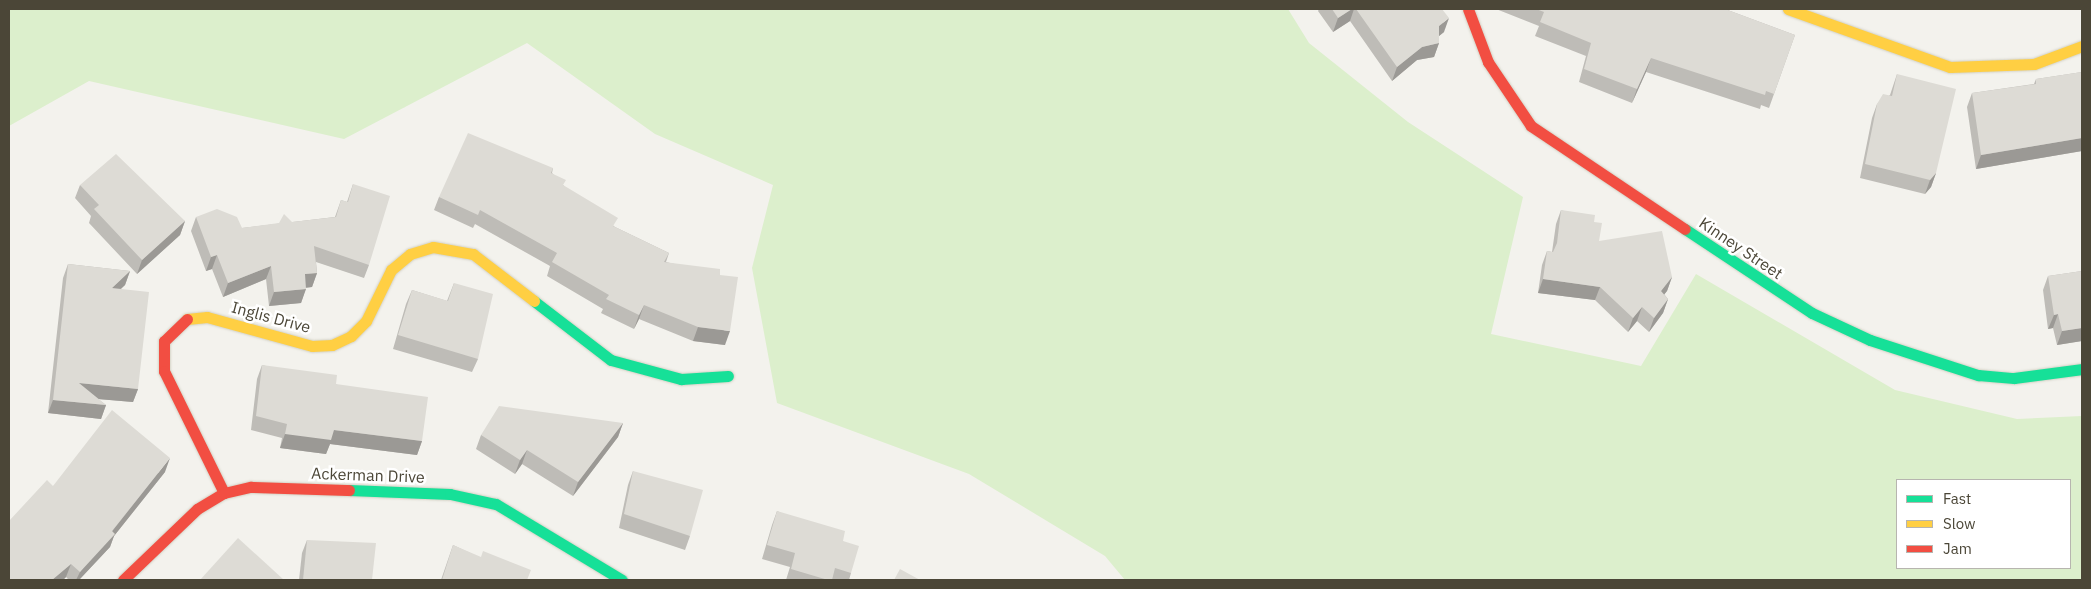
<!DOCTYPE html>
<html>
<head>
<meta charset="utf-8">
<style>
  body { margin:0 }
  #map { position:relative; width:2091px; height:589px; overflow:hidden; background:#f3f2ed; font-family:"IBM Plex Sans",sans-serif }
  div>[style] { position:absolute }
  .green>* { inset:0; background:#dcefcc }
  .roads { filter:drop-shadow(0 0 1px #d3d1c4) drop-shadow(0 0 1px #d3d1c4) }
  .fast>* { height:11px; margin:-5.5px; padding:0 5.5px; transform-origin:5.5px; border-radius:5.5px; background:#16e098 }
  .slow>* { height:11px; margin:-5.5px; padding:0 5.5px; transform-origin:5.5px; border-radius:5.5px; background:#ffcf43 }
  .jam>* { height:11px; margin:-5.5px; padding:0 5.5px; transform-origin:5.5px; border-radius:5.5px; background:#f24e42 }
  .wall>* { inset:0; background:#bebcb7 }
  .shaded-wall>* { inset:0; background:#9b9995 }
  .building>* { inset:0; background:#dddbd5 }
  span { translate:-50% -50%; white-space:nowrap; text-align:center; line-height:1.15; -webkit-text-stroke:5px #fff; paint-order:stroke }
  .street-label { font-size:16px; color:#4b4637 }
  .frame { position:absolute; inset:0; border:10px solid #4b4637; pointer-events:none }
  .legend { position:absolute; left:1896px; top:479px; width:175px; height:90px; box-sizing:border-box; background:#fff; border:1px solid #b7b5af; margin:0; padding:6px 9px; list-style:none; font-size:15px; color:#4b4637 }
  .legend li { display:flex; align-items:center; gap:10px; height:25px }
  .legend b { width:25px; border:1px solid #b7b5af }
</style>
</head>
<body>
<div id="map">
  <div class="green">
    <i style="clip-path:polygon(evenodd,9px 9px,1288px 9px,1309px 43px,1408px 122px,1523px 197px,1491px 334px,1641px 366px,1696px 274px,1895px 390px,2017px 419px,2082px 416px,2082px 580px,1125px 580px,1105px 556px,969px 474px,777px 403px,752px 268px,773px 185px,655px 134px,527px 43px,344px 139px,89px 81px,9px 126px,9px 9px,1897px 480px,2070px 480px,2070px 568px,1897px 568px,1897px 480px)"></i>
  </div>
  <div class="roads">
    <div class="fast">
      <i style="left:1685px;top:229px;width:152px;rotate:33.5deg"></i>
      <i style="left:1812px;top:313px;width:64px;rotate:25deg"></i>
      <i style="left:1870px;top:340px;width:114px;rotate:18deg"></i>
      <i style="left:1978px;top:375px;width:36px;rotate:5deg"></i>
      <i style="left:2014px;top:378px;width:69px;rotate:-7.5deg"></i>
      <i style="left:534px;top:301px;width:97px;rotate:37.5deg"></i>
      <i style="left:611px;top:360px;width:73px;rotate:15.2deg"></i>
      <i style="left:681px;top:379px;width:47px;rotate:-3.7deg"></i>
      <i style="left:349px;top:490px;width:101px;rotate:2.3deg"></i>
      <i style="left:450px;top:494px;width:47px;rotate:12.3deg"></i>
      <i style="left:496px;top:504px;width:147px;rotate:31.1deg"></i>
    </div>
    <div class="slow">
      <i style="left:1788px;top:9px;width:172px;rotate:19.7deg"></i>
      <i style="left:1950px;top:67px;width:84px;rotate:-2deg"></i>
      <i style="left:2034px;top:64px;width:51px;rotate:-20.6deg"></i>
      <i style="left:187px;top:319px;width:20px;rotate:-6deg"></i>
      <i style="left:207px;top:317px;width:109px;rotate:15.4deg"></i>
      <i style="left:312px;top:346px;width:20px;rotate:-3deg"></i>
      <i style="left:332px;top:345px;width:21px;rotate:-25deg"></i>
      <i style="left:351px;top:336px;width:21px;rotate:-45deg"></i>
      <i style="left:366px;top:321px;width:57px;rotate:-63.9deg"></i>
      <i style="left:391px;top:270px;width:25px;rotate:-40deg"></i>
      <i style="left:410px;top:254px;width:24px;rotate:-17deg"></i>
      <i style="left:433px;top:247px;width:41px;rotate:9.9deg"></i>
      <i style="left:473px;top:254px;width:77px;rotate:37.6deg"></i>
    </div>
    <div class="jam">
      <i style="left:1468px;top:9px;width:57px;rotate:69.3deg"></i>
      <i style="left:1488px;top:62px;width:77px;rotate:56.1deg"></i>
      <i style="left:1531px;top:126px;width:185px;rotate:33.8deg"></i>
      <i style="left:187px;top:319px;width:32px;rotate:136deg"></i>
      <i style="left:164px;top:341px;width:30px;rotate:90deg"></i>
      <i style="left:164px;top:371px;width:136px;rotate:63.8deg"></i>
      <i style="left:123px;top:580px;width:103px;rotate:-43.8deg"></i>
      <i style="left:197px;top:509px;width:31px;rotate:-31deg"></i>
      <i style="left:224px;top:493px;width:28px;rotate:-13deg"></i>
      <i style="left:251px;top:487px;width:98px;rotate:1.8deg"></i>
    </div>
  </div>
  <div class="wall">
    <i style="clip-path:polygon(1319px 9px,1442px 9px,1444px 32px,1439px 36px,1439px 43px,1434px 57px,1417px 60px,1392px 81px,1350px 21px,1333px 32px,1318px 11px)"></i>
    <i style="clip-path:polygon(1496px 9px,1725px 9px,1795px 35px,1769px 108px,1761px 105px,1760px 109px,1646px 72px,1632px 103px,1579px 82px,1586px 56px,1535px 36px,1539px 26px)"></i>
    <i style="clip-path:polygon(2082px 72px,2082px 151px,1976px 169px,1967px 107px,1972px 93px,2034px 84px,2036px 79px)"></i>
    <i style="clip-path:polygon(1897px 74px,1936px 173px,1931px 187px,1925px 194px,1860px 178px,1872px 118px,1877px 104px,1890px 95px)"></i>
    <i style="clip-path:polygon(553px 168px,552px 173px,564px 186px,615px 227px,669px 253px,666px 262px,720px 275px,725px 345px,693px 341px,639px 319px,634px 329px,601px 313px,603px 309px,547px 276px,550px 266px,475px 224px,473px 228px,434px 210px,439px 197px)"></i>
    <i style="clip-path:polygon(353px 184px,369px 265px,364px 278px,316px 262px,317px 273px,312px 287px,306px 288px,301px 303px,269px 306px,266px 279px,223px 297px,212px 269px,206px 271px,191px 231px,196px 217px,242px 228px,335px 217px,341px 200px,347px 202px)"></i>
    <i style="clip-path:polygon(80px 185px,185px 221px,180px 235px,137px 274px,89px 223px,91px 216px,75px 198px)"></i>
    <i style="clip-path:polygon(1561px 210px,1594px 222px,1599px 241px,1672px 277px,1667px 291px,1664px 294px,1668px 299px,1663px 313px,1649px 332px,1637px 321px,1628px 332px,1595px 300px,1538px 293px,1542px 265px,1547px 251px,1552px 252px,1556px 224px)"></i>
    <i style="clip-path:polygon(68px 264px,130px 271px,125px 285px,121px 289px,138px 389px,133px 402px,98px 399px,106px 405px,101px 419px,48px 413px,63px 278px)"></i>
    <i style="clip-path:polygon(2082px 271px,2082px 341px,2057px 345px,2053px 328px,2048px 329px,2043px 290px,2048px 276px)"></i>
    <i style="clip-path:polygon(454px 283px,478px 359px,472px 372px,393px 349px,406px 304px,412px 290px,447px 301px)"></i>
    <i style="clip-path:polygon(262px 365px,336px 384px,422px 441px,417px 455px,330px 444px,326px 454px,280px 448px,282px 438px,251px 430px,257px 379px)"></i>
    <i style="clip-path:polygon(623px 423px,618px 437px,573px 496px,522px 464px,515px 474px,476px 449px,481px 435px)"></i>
    <i style="clip-path:polygon(633px 471px,690px 536px,685px 550px,619px 528px,628px 485px)"></i>
    <i style="clip-path:polygon(165px 472px,114px 536px,110px 547px,79px 580px,69px 580px,66px 577px,63px 580px,9px 580px,53px 486px)"></i>
    <i style="clip-path:polygon(777px 511px,843px 541px,851px 573px,849px 580px,786px 580px,790px 567px,762px 559px,772px 525px)"></i>
    <i style="clip-path:polygon(307px 540px,372px 580px,299px 580px,302px 553px)"></i>
    <i style="clip-path:polygon(453px 545px,527px 580px,441px 580px)"></i>
  </div>
  <div class="shaded-wall">
    <i style="clip-path:polygon(1352px 9px,1354px 9px,1350px 21px,1333px 32px,1338px 18px)"></i>
    <i style="clip-path:polygon(1449px 18px,1444px 32px,1434px 40px,1439px 26px)"></i>
    <i style="clip-path:polygon(1439px 43px,1434px 57px,1417px 60px,1392px 81px,1397px 67px,1422px 47px)"></i>
    <i style="clip-path:polygon(1651px 58px,1646px 72px,1632px 103px,1637px 89px)"></i>
    <i style="clip-path:polygon(2082px 138px,2082px 151px,1976px 169px,1981px 155px)"></i>
    <i style="clip-path:polygon(1936px 173px,1931px 187px,1925px 194px,1930px 180px)"></i>
    <i style="clip-path:polygon(185px 221px,180px 235px,137px 274px,142px 260px)"></i>
    <i style="clip-path:polygon(217px 255px,212px 269px,206px 271px,211px 257px)"></i>
    <i style="clip-path:polygon(271px 266px,266px 279px,223px 297px,228px 283px)"></i>
    <i style="clip-path:polygon(130px 271px,125px 285px,107px 301px,112px 288px)"></i>
    <i style="clip-path:polygon(317px 273px,312px 287px,300px 288px,305px 274px)"></i>
    <i style="clip-path:polygon(1672px 277px,1667px 291px,1656px 305px,1661px 291px)"></i>
    <i style="clip-path:polygon(1543px 279px,1600px 287px,1595px 300px,1538px 293px)"></i>
    <i style="clip-path:polygon(306px 289px,301px 303px,269px 306px,274px 292px)"></i>
    <i style="clip-path:polygon(1668px 299px,1663px 313px,1649px 332px,1654px 318px)"></i>
    <i style="clip-path:polygon(644px 305px,639px 319px,634px 329px,639px 315px)"></i>
    <i style="clip-path:polygon(1642px 307px,1637px 321px,1628px 332px,1633px 318px)"></i>
    <i style="clip-path:polygon(2058px 314px,2053px 328px,2048px 329px,2054px 315px)"></i>
    <i style="clip-path:polygon(698px 327px,730px 331px,725px 345px,693px 341px)"></i>
    <i style="clip-path:polygon(2082px 328px,2082px 341px,2057px 345px,2062px 331px)"></i>
    <i style="clip-path:polygon(79px 383px,138px 389px,133px 402px,74px 397px)"></i>
    <i style="clip-path:polygon(53px 400px,106px 405px,101px 419px,48px 413px)"></i>
    <i style="clip-path:polygon(623px 423px,618px 437px,573px 496px,578px 482px)"></i>
    <i style="clip-path:polygon(334px 430px,422px 441px,417px 455px,330px 444px,326px 454px,280px 448px,285px 434px)"></i>
    <i style="clip-path:polygon(527px 450px,522px 464px,515px 474px,520px 460px)"></i>
    <i style="clip-path:polygon(170px 458px,165px 472px,114px 536px,110px 547px,79px 580px,76px 580px,80px 572px)"></i>
    <i style="clip-path:polygon(71px 564px,66px 577px,63px 580px,52px 580px)"></i>
  </div>
  <div class="building">
    <i style="clip-path:polygon(1332px 9px,1352px 9px,1338px 18px)"></i>
    <i style="clip-path:polygon(1356px 9px,1442px 9px,1449px 18px,1439px 26px,1439px 43px,1422px 47px,1397px 67px)"></i>
    <i style="clip-path:polygon(1536px 9px,1725px 9px,1795px 35px,1774px 94px,1766px 91px,1765px 95px,1651px 58px,1637px 89px,1584px 69px,1591px 43px,1540px 22px,1544px 12px)"></i>
    <i style="clip-path:polygon(2082px 72px,2082px 138px,1981px 155px,1972px 93px,2036px 84px,2036px 79px)"></i>
    <i style="clip-path:polygon(1897px 74px,1956px 89px,1936px 173px,1930px 180px,1865px 164px,1877px 104px,1883px 94px,1892px 96px)"></i>
    <i style="clip-path:polygon(468px 133px,553px 168px,551px 173px,566px 180px,563px 185px,618px 218px,613px 226px,669px 253px,664px 262px,720px 269px,720px 275px,738px 277px,730px 331px,698px 327px,644px 305px,639px 315px,606px 299px,609px 295px,552px 262px,557px 253px,480px 210px,478px 215px,439px 197px)"></i>
    <i style="clip-path:polygon(116px 154px,185px 221px,142px 260px,94px 209px,99px 205px,80px 185px)"></i>
    <i style="clip-path:polygon(353px 184px,390px 196px,369px 265px,314px 246px,317px 273px,305px 274px,306px 289px,274px 292px,271px 266px,228px 283px,217px 255px,211px 257px,196px 217px,217px 209px,237px 217px,242px 228px,279px 223px,284px 214px,292px 222px,336px 217px,341px 200px,348px 202px)"></i>
    <i style="clip-path:polygon(1561px 210px,1595px 215px,1594px 222px,1602px 223px,1599px 241px,1662px 231px,1672px 277px,1661px 291px,1668px 299px,1654px 318px,1642px 307px,1633px 318px,1600px 287px,1543px 279px,1547px 251px,1553px 252px,1557px 243px)"></i>
    <i style="clip-path:polygon(68px 264px,130px 271px,112px 288px,149px 292px,138px 389px,79px 383px,106px 405px,53px 400px)"></i>
    <i style="clip-path:polygon(2082px 271px,2082px 328px,2062px 331px,2058px 314px,2054px 315px,2048px 276px)"></i>
    <i style="clip-path:polygon(454px 283px,493px 294px,478px 359px,398px 335px,412px 290px,448px 301px)"></i>
    <i style="clip-path:polygon(262px 365px,337px 375px,336px 384px,428px 397px,422px 441px,334px 430px,331px 440px,285px 434px,287px 424px,256px 416px)"></i>
    <i style="clip-path:polygon(499px 406px,623px 423px,578px 482px,527px 450px,520px 460px,481px 435px)"></i>
    <i style="clip-path:polygon(112px 410px,170px 458px,112px 531px,115px 534px,80px 572px,71px 564px,52px 580px,9px 580px,9px 521px,47px 480px,53px 486px)"></i>
    <i style="clip-path:polygon(633px 471px,703px 490px,690px 536px,624px 514px)"></i>
    <i style="clip-path:polygon(777px 511px,845px 531px,843px 541px,859px 546px,851px 573px,835px 568px,832px 580px,828px 580px,791px 569px,795px 553px,767px 545px)"></i>
    <i style="clip-path:polygon(238px 538px,284px 580px,200px 580px)"></i>
    <i style="clip-path:polygon(307px 540px,376px 543px,372px 580px,303px 580px)"></i>
    <i style="clip-path:polygon(453px 545px,481px 557px,483px 551px,531px 570px,527px 580px,442px 580px)"></i>
    <i style="clip-path:polygon(900px 569px,920px 580px,894px 580px)"></i>
  </div>
  <div class="street-label">
    <span style="left:1741px;top:248px;rotate:34deg">Kinney Street</span>
    <span style="left:271px;top:317px;rotate:15deg">Inglis Drive</span>
    <span style="left:368px;top:475px;rotate:2deg">Ackerman Drive</span>
  </div>
  <div class="frame"></div>
  <ul class="legend">
  <li><b style="height:6px;background:#16e098"></b>Fast</li>
  <li><b style="height:6px;background:#ffcf43"></b>Slow</li>
  <li><b style="height:6px;background:#f24e42"></b>Jam</li>
  </ul>
</div>
</body>
</html>
